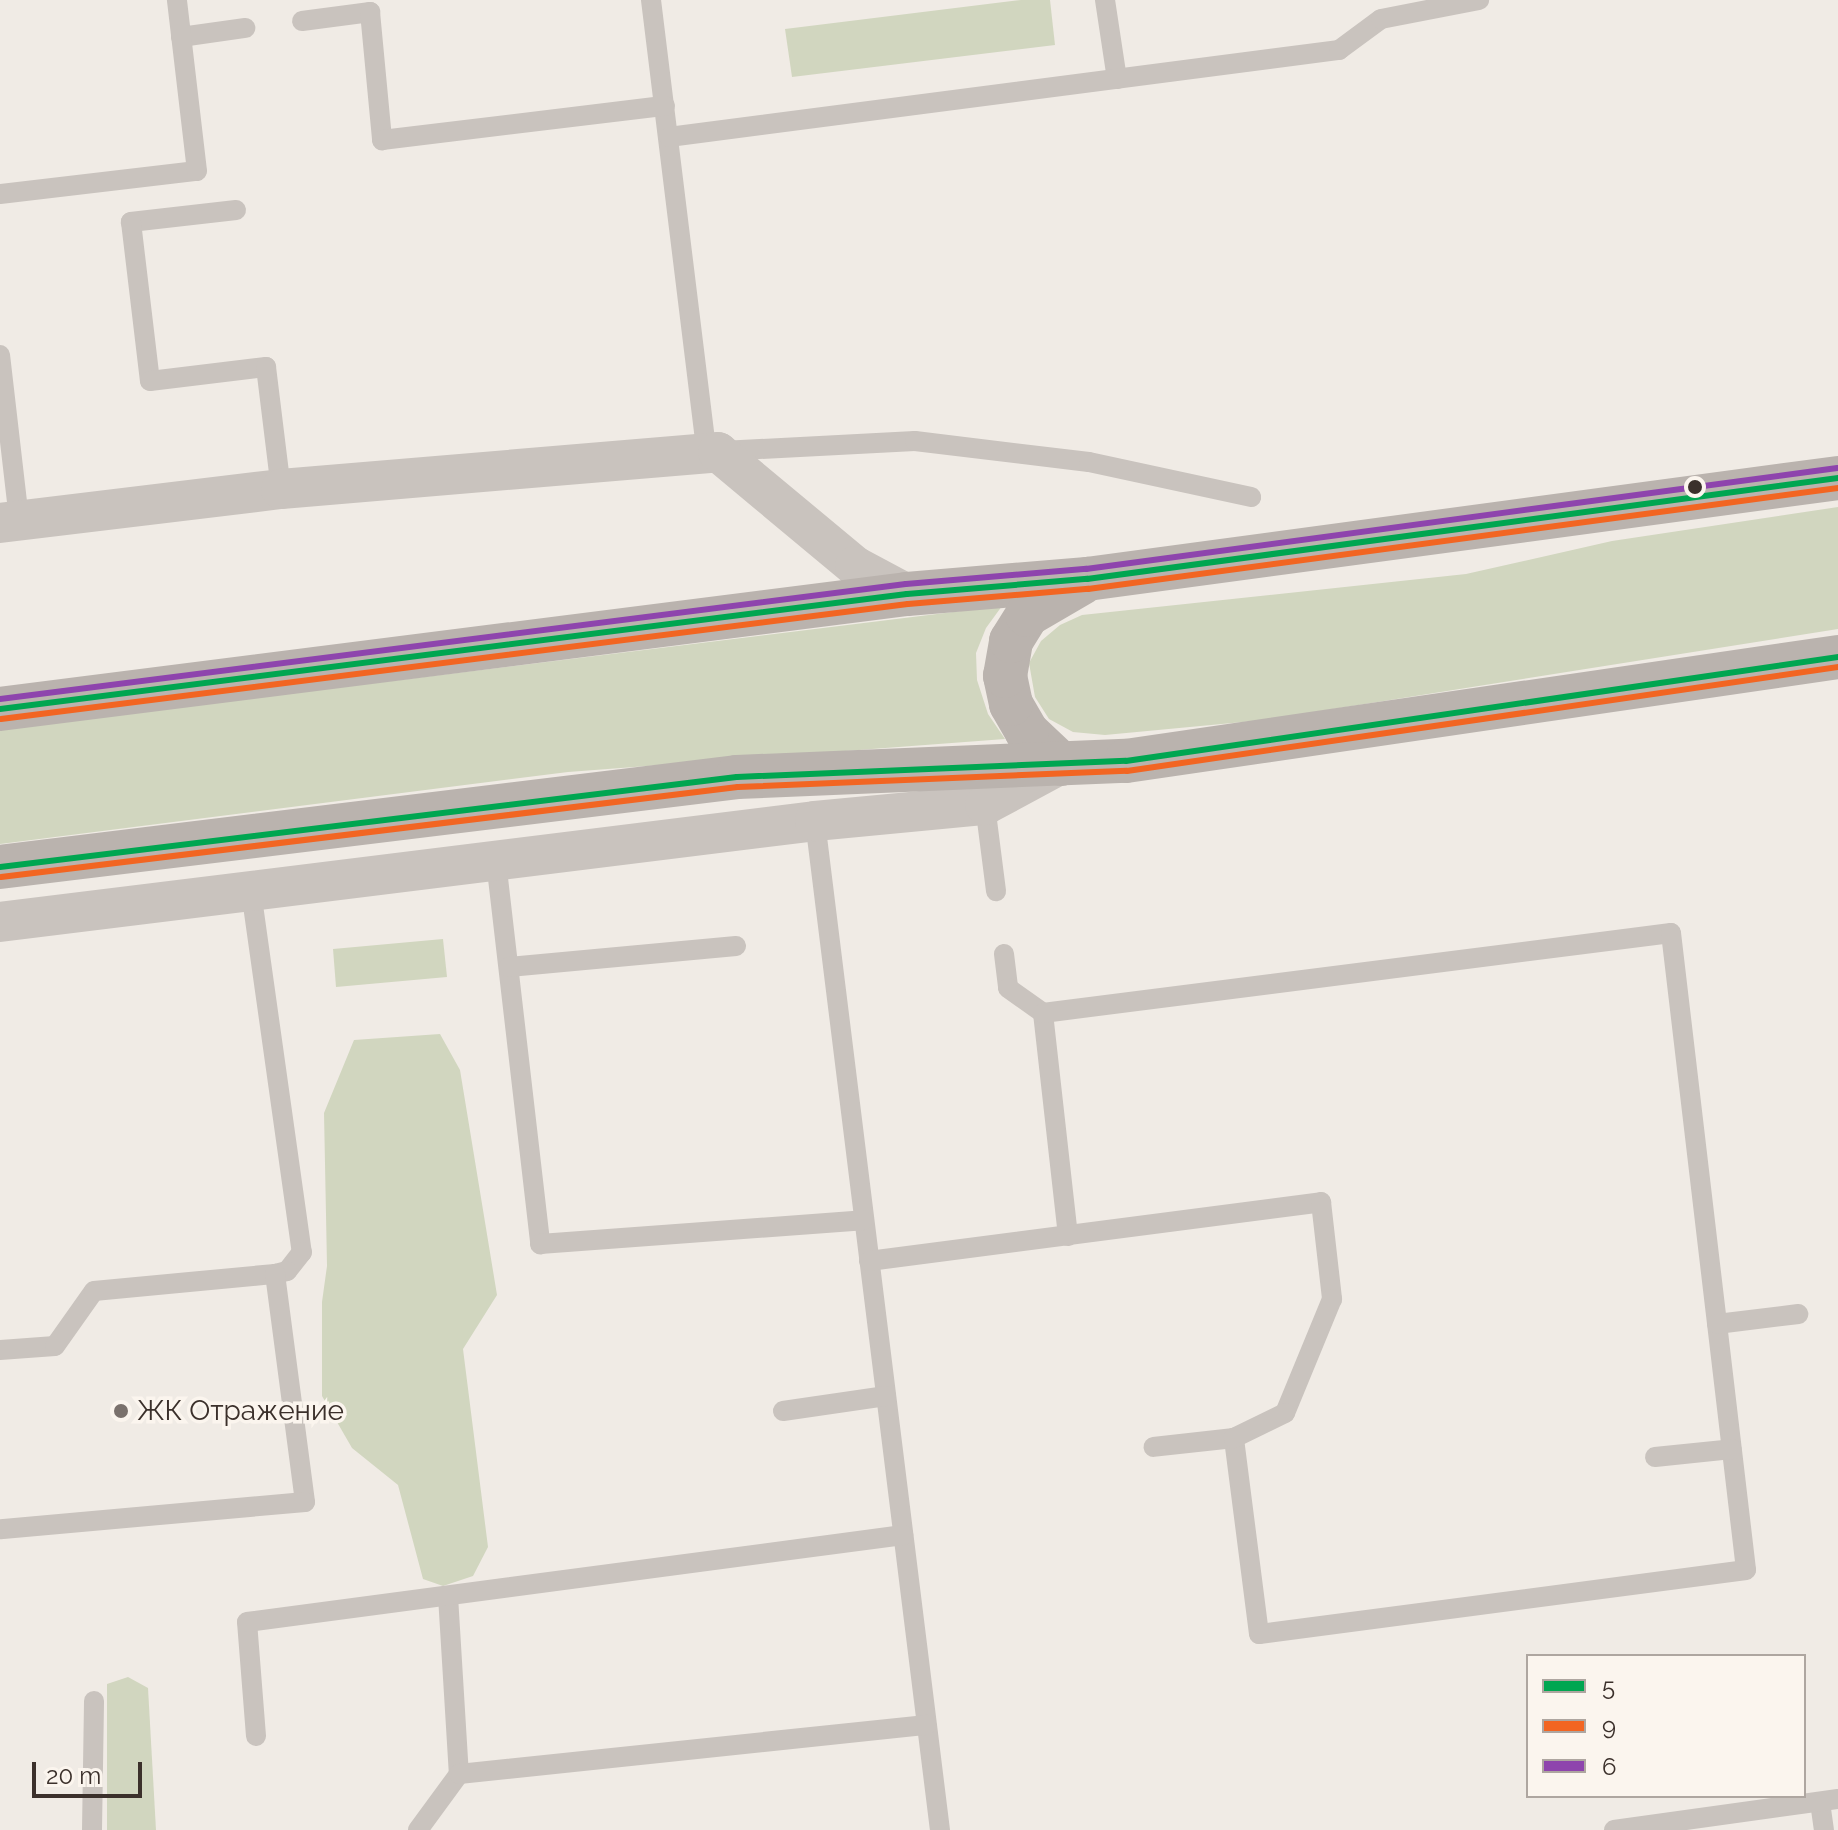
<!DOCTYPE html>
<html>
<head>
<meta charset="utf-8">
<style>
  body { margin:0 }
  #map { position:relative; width:1838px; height:1830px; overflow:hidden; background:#f0ebe5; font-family:Raleway,sans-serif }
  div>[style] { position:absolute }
  .green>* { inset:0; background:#d1d6bf }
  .service>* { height:20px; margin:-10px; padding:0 10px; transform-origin:10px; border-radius:10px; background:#c9c3be }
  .minor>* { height:40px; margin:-20px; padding:0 20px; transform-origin:20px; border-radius:20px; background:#c9c3be }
  .secondary>* { height:44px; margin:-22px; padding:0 22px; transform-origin:22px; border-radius:22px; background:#bab3ae }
  .bus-1>* { height:6px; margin:-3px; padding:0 3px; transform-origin:3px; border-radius:3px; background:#00a651 }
  .bus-2>* { height:6px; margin:-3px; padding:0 3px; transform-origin:3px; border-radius:3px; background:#f26522 }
  .bus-3>* { height:6px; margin:-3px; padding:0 3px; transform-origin:3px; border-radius:3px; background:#8e44ad }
  .dots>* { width:22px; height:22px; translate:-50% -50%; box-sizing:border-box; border:4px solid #fbf5ee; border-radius:50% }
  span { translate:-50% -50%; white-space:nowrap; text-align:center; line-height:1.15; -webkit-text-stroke:7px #fbf5ee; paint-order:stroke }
  .poi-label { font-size:28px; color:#3b302b }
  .left { translate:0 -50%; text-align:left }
  .legend { position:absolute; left:1526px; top:1654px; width:280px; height:144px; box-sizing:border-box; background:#fbf5ee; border:2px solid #aea6a0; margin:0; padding:10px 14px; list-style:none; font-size:24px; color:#3b302b }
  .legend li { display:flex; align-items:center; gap:16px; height:40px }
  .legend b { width:40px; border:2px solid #aea6a0 }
  .scale { position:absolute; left:32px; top:1762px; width:110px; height:36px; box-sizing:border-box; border:4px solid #3b302b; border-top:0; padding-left:10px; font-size:24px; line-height:28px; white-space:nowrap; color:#3b302b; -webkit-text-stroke:6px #fbf5ee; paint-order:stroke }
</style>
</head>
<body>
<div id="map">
  <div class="green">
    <i style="clip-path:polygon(1021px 0,1050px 0,1055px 45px,792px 77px,785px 29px)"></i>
    <i style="clip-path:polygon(1838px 507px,1838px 629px,1264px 720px,1105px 735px,1073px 732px,1049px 719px,1035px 697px,1029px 663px,1041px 641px,1060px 625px,1082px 615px,1466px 574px,1612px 541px)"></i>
    <i style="clip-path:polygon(1002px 606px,986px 628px,976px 653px,977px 680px,988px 714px,1005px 739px,568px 772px,0 844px,0 729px)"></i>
    <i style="clip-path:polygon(443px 939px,447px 977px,336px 987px,333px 949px)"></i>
    <i style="clip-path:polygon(440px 1034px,460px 1070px,497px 1295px,463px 1349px,488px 1547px,473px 1576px,443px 1586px,423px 1579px,398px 1485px,352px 1448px,322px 1396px,322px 1302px,327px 1266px,324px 1113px,354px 1040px)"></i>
    <i style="clip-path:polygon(128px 1677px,148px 1688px,156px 1830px,107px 1830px,107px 1684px)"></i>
  </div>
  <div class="service">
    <i style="left:651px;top:0;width:454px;rotate:83deg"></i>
    <i style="left:1105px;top:0;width:80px;rotate:81.4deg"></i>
    <i style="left:302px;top:21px;width:69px;rotate:-7.5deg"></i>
    <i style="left:370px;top:12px;width:129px;rotate:84.6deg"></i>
    <i style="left:382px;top:140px;width:285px;rotate:-6.9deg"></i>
    <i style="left:181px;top:37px;width:65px;rotate:-8deg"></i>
    <i style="left:669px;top:137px;width:676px;rotate:-7.4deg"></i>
    <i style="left:1339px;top:50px;width:52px;rotate:-36.4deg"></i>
    <i style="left:1381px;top:19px;width:100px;rotate:-11deg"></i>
    <i style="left:0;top:194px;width:198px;rotate:-6.7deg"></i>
    <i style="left:197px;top:171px;width:172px;rotate:-96.7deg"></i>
    <i style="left:236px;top:210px;width:106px;rotate:173.5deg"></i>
    <i style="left:131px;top:222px;width:160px;rotate:83.2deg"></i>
    <i style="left:150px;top:381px;width:117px;rotate:-6.9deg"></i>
    <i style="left:266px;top:367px;width:123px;rotate:83deg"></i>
    <i style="left:0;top:355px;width:166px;rotate:83.4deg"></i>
    <i style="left:722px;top:451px;width:193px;rotate:-3deg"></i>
    <i style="left:915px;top:441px;width:175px;rotate:6.9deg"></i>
    <i style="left:1089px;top:462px;width:166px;rotate:12.2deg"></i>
    <i style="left:985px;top:805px;width:87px;rotate:82.7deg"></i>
    <i style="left:815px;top:821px;width:1017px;rotate:82.94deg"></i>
    <i style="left:496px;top:861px;width:386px;rotate:83.4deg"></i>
    <i style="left:540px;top:1244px;width:324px;rotate:-4.2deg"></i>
    <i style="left:251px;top:891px;width:365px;rotate:82deg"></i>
    <i style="left:302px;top:1252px;width:24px;rotate:128deg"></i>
    <i style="left:287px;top:1271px;width:12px;rotate:166deg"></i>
    <i style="left:1004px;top:954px;width:34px;rotate:83deg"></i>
    <i style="left:1008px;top:988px;width:43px;rotate:35.5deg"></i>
    <i style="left:509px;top:967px;width:228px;rotate:-5.3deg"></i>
    <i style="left:1068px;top:1236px;width:224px;rotate:-96.4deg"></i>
    <i style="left:1043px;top:1013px;width:633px;rotate:-7.26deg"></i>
    <i style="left:1671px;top:933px;width:641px;rotate:83.28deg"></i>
    <i style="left:1746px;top:1570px;width:491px;rotate:172.5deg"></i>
    <i style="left:1259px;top:1634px;width:198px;rotate:-97.3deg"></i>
    <i style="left:1234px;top:1438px;width:81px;rotate:173.7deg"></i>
    <i style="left:869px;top:1261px;width:456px;rotate:-7.4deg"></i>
    <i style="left:1321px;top:1202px;width:98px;rotate:83.5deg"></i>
    <i style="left:1332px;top:1299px;width:123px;rotate:112.4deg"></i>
    <i style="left:1285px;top:1413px;width:57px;rotate:153.9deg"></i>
    <i style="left:1717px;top:1324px;width:82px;rotate:-7deg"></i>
    <i style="left:0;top:1350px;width:55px;rotate:-4.2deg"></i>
    <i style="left:55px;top:1346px;width:67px;rotate:-54.7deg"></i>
    <i style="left:94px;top:1291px;width:182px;rotate:-5.4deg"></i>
    <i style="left:275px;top:1274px;width:230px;rotate:82.5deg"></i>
    <i style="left:305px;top:1502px;width:306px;rotate:174.9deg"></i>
    <i style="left:783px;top:1411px;width:104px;rotate:-8.3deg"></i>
    <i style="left:1655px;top:1457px;width:77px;rotate:-5.9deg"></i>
    <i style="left:448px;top:1596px;width:178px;rotate:86.5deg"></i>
    <i style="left:256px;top:1736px;width:114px;rotate:-94.5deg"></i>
    <i style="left:247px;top:1622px;width:662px;rotate:-7.55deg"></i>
    <i style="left:1820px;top:1802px;width:28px;rotate:82deg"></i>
    <i style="left:92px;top:1830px;width:129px;rotate:-89.1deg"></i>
    <i style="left:418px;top:1830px;width:69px;rotate:-53.8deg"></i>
    <i style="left:459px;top:1774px;width:470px;rotate:-6deg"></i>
    <i style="left:1614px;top:1830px;width:226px;rotate:-7.9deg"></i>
  </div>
  <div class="minor">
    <i style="left:0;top:523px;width:283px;rotate:-6.9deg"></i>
    <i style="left:281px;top:489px;width:439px;rotate:-4.8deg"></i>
    <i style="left:718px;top:452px;width:178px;rotate:39.8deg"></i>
    <i style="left:855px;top:566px;width:59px;rotate:28.3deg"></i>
    <i style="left:0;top:922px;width:821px;rotate:-7.06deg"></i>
    <i style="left:815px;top:821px;width:171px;rotate:-5.4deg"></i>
    <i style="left:985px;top:805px;width:86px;rotate:-28.3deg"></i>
  </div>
  <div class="secondary">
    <i style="left:0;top:709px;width:914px;rotate:-7.23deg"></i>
    <i style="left:907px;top:594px;width:181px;rotate:-4.8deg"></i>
    <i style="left:1087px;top:579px;width:758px;rotate:-7.66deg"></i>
    <i style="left:1061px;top:764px;width:47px;rotate:-136.7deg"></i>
    <i style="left:1027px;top:732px;width:32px;rotate:-120deg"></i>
    <i style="left:1011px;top:704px;width:29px;rotate:-102deg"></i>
    <i style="left:1005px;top:676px;width:36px;rotate:-80deg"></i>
    <i style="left:1011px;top:641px;width:31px;rotate:-58deg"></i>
    <i style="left:1027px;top:615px;width:64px;rotate:-30.2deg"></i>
    <i style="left:0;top:867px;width:742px;rotate:-6.96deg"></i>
    <i style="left:737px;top:777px;width:389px;rotate:-2.4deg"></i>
    <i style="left:1126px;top:761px;width:720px;rotate:-8.31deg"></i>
  </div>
  <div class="bus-1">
    <i style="left:0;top:709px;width:914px;rotate:-7.23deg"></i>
    <i style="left:907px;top:594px;width:181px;rotate:-4.8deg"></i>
    <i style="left:1087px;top:579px;width:758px;rotate:-7.66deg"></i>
    <i style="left:0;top:867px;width:742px;rotate:-6.96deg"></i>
    <i style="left:737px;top:777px;width:389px;rotate:-2.4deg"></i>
    <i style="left:1126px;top:761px;width:720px;rotate:-8.31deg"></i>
  </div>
  <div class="bus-2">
    <i style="left:1px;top:719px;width:914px;rotate:-7.23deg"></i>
    <i style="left:908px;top:604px;width:181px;rotate:-4.8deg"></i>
    <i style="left:1088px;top:589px;width:757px;rotate:-7.67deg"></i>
    <i style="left:1px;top:877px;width:742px;rotate:-6.96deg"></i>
    <i style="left:738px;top:787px;width:389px;rotate:-2.4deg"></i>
    <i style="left:1127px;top:771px;width:719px;rotate:-8.32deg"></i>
  </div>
  <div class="bus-3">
    <i style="left:0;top:699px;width:913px;rotate:-7.23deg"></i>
    <i style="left:906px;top:584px;width:181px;rotate:-4.8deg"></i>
    <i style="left:1086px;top:569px;width:758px;rotate:-7.66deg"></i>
  </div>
  <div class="dots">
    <i style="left:1695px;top:487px;background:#3b302b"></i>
    <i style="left:121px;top:1411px;background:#7a716c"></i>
  </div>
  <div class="poi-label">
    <span class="left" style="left:137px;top:1411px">ЖК Отражение</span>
  </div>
  <ul class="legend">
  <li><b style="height:10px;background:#00a651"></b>5</li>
  <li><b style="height:10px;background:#f26522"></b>9</li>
  <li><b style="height:10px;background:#8e44ad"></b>6</li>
  </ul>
  <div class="scale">20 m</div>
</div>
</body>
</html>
